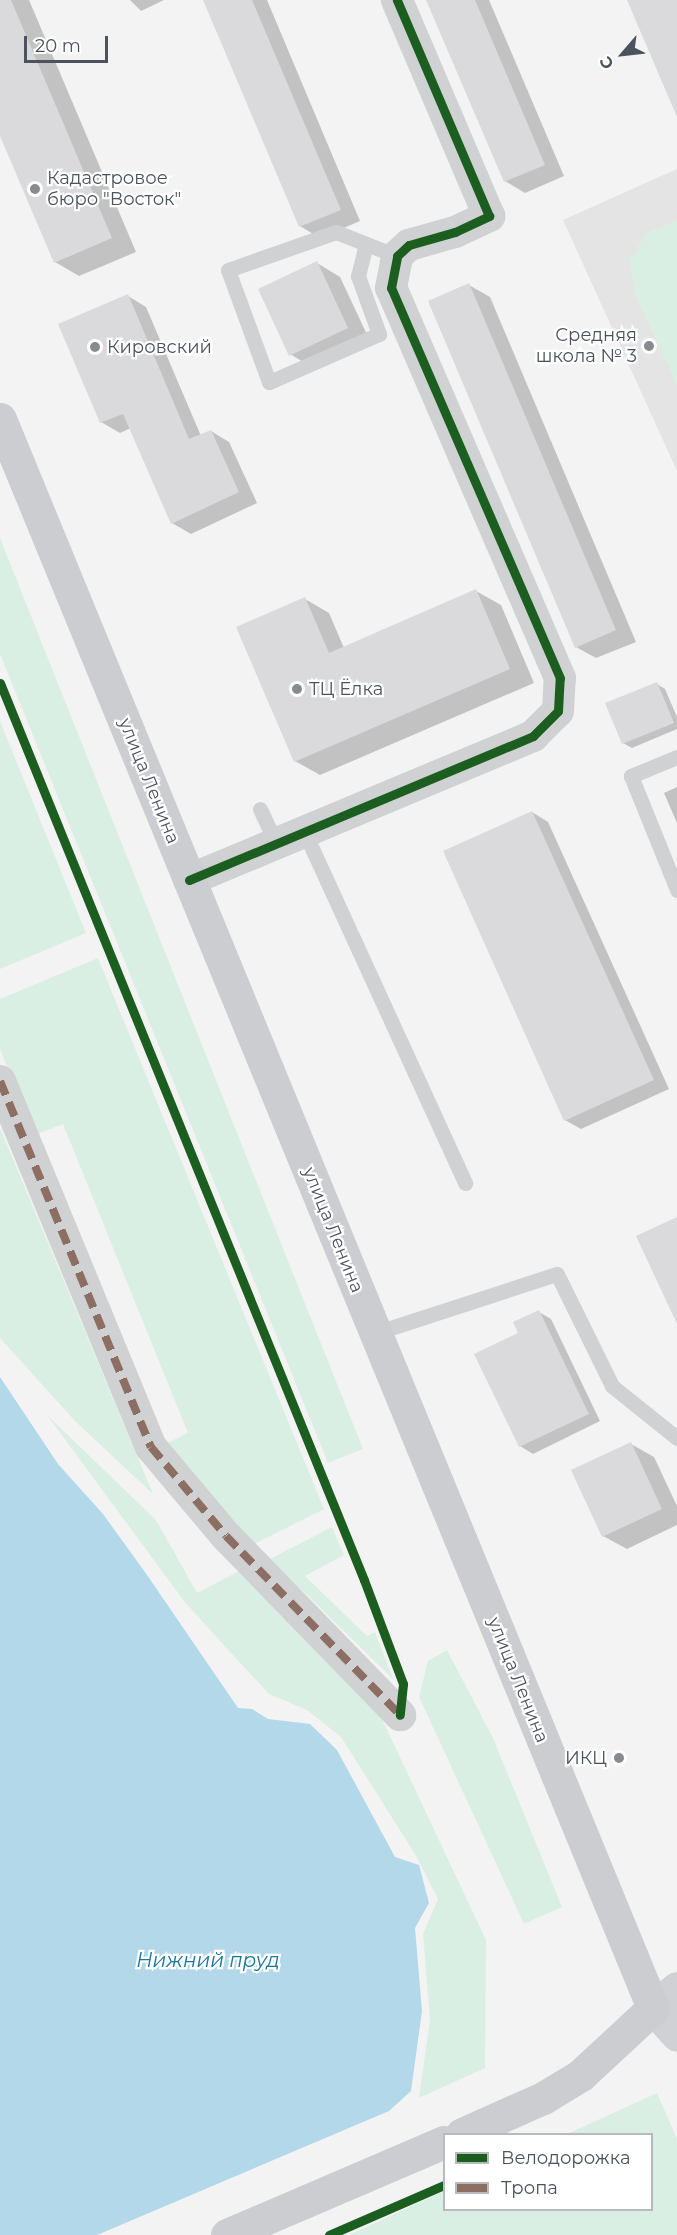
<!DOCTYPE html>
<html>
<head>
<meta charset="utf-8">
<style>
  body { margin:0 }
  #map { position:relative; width:677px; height:2235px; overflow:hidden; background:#f3f3f3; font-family:Montserrat,sans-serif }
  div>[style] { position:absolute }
  .education>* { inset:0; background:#e5e4e4 }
  .green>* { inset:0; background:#daefe4 }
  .water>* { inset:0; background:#b2d8e9 }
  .shadow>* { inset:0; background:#0003 }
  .building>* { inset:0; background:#dadadc }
  .lane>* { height:15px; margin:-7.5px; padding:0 7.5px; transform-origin:7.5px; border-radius:7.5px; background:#cfd1d3 }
  .street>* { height:32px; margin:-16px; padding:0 16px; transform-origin:16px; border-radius:16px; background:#cfd1d3 }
  .secondary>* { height:33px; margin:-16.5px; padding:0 16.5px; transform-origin:16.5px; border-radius:16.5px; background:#cfd1d4 }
  .primary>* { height:33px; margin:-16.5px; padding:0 16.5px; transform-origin:16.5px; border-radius:16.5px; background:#cbcdd0 }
  .quiet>* { height:8px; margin-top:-4px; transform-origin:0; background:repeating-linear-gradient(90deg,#8d6e63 0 15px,transparent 0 23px) }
  .cycleway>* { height:9px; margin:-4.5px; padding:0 4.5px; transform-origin:4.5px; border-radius:4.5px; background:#1b5e20 }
  .dots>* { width:16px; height:16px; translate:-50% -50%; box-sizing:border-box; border:3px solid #fff; border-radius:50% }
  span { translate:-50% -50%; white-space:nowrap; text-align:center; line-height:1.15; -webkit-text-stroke:4.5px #fff; paint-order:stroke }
  .poi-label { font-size:18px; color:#4b535d }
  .left { translate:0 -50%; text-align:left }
  .right { translate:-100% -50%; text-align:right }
  .street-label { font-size:18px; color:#4b535d }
  .water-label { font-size:20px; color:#1a77a1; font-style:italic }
  .legend { position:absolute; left:443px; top:2133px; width:210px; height:78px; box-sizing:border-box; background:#fff; border:2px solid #b7babe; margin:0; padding:8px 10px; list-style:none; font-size:18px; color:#4b535d }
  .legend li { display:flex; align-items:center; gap:12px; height:30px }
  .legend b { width:30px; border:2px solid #b7babe }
  .north { position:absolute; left:593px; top:24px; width:60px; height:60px; -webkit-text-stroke:4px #fff; paint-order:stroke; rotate:242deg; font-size:16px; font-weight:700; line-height:24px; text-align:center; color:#4b535d }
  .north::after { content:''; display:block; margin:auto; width:21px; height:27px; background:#4b535d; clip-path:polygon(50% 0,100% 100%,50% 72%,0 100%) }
  .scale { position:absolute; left:24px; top:36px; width:84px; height:27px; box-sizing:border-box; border:3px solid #4b535d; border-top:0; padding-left:8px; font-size:18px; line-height:21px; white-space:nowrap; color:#4b535d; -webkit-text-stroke:4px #fff; paint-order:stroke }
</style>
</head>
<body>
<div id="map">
  <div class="education">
    <i style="clip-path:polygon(677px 169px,677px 471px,563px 220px)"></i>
  </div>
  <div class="green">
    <i style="clip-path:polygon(677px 220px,677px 385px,634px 292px,630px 260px,647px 233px)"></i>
    <i style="clip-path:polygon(0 538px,363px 1449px,328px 1463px,0 654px)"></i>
    <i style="clip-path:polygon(0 721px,86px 933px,0 969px)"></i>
    <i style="clip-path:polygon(98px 958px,324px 1509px,254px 1544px,163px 1445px,188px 1433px,63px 1124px,35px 1135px,0 1049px,0 999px)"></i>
    <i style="clip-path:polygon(0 1128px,153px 1494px,75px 1421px,0 1338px)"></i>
    <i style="clip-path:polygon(47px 1415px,156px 1520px,197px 1593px,241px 1570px,375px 1704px,486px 1940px,485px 2068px,419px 2098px,430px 2020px,423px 1934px,438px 1899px,415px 1854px,341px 1737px,307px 1710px,269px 1694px,220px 1641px,184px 1601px)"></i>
    <i style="clip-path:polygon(332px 1527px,344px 1555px,305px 1576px,367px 1636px,375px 1632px,393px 1679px,270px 1559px)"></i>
    <i style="clip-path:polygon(447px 1650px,493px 1738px,562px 1907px,524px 1924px,419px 1697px,428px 1661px)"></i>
    <i style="clip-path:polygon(657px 2093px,677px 2139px,677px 2235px,349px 2235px,444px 2191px,444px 2210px,652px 2210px,652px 2134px,567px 2134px)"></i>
  </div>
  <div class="water">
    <i style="clip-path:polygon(0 1377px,58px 1464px,103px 1514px,147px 1575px,238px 1708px,252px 1709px,268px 1719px,310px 1724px,337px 1750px,395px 1857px,419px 1865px,429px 1903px,415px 1928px,422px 2011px,411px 2091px,389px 2111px,97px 2235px,0 2235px)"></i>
  </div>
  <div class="shadow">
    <i style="clip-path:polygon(0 0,29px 0,136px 252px,79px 276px,55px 262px,0 133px)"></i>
    <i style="clip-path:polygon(130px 0,164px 0,141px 11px)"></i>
    <i style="clip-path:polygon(205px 0,267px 0,360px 221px,320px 238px,300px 226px)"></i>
    <i style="clip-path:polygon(428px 0,489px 0,564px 176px,525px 193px,505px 181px)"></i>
    <i style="clip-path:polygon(317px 263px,340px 277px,370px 341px,313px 368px,290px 354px)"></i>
    <i style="clip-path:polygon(469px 285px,490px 297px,636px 642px,596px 658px,576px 647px)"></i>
    <i style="clip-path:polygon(128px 296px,146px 307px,201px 436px,211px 431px,229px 442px,257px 503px,191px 534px,172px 523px,131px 428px,120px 433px,101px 422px)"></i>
    <i style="clip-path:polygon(476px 591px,501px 605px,534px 683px,320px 775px,295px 761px,305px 599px,329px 613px,344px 648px)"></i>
    <i style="clip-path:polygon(657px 684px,665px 689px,677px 717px,677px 729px,632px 748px,623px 743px)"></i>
    <i style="clip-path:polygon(677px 787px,677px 823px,664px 793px)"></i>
    <i style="clip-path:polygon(532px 812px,548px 822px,669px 1089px,581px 1129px,565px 1120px)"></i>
    <i style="clip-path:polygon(539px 1312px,551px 1319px,600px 1421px,533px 1454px,520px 1446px,520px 1334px)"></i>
    <i style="clip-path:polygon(631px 1444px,654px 1457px,677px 1506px,677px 1525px,627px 1549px,603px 1536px)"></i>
  </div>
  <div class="building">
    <i style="clip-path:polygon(0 0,11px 0,112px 238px,54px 263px,0 136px)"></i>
    <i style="clip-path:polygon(203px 0,252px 0,341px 210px,299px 227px)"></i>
    <i style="clip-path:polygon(426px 0,475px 0,545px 165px,504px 182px)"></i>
    <i style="clip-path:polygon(627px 0,677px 0,677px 117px)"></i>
    <i style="clip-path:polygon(317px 261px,348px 328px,289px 356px,258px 289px)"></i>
    <i style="clip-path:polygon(469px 283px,616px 630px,575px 648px,428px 301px)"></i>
    <i style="clip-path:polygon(128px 294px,189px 439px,211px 430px,239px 492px,171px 524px,123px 414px,100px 423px,58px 324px)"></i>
    <i style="clip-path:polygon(476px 589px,510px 669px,294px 762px,236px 627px,305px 597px,329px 653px)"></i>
    <i style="clip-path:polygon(657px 682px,674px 723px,622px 744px,605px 703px)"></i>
    <i style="clip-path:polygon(532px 811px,654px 1080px,564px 1121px,443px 851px)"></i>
    <i style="clip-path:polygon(677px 1217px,677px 1324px,636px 1236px)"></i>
    <i style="clip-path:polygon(539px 1310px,589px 1414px,519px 1447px,474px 1354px,518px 1333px,513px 1322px)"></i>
    <i style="clip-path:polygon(631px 1442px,662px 1509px,602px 1537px,571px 1470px)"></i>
  </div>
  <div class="lane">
    <i style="left:366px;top:244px;width:33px;rotate:104deg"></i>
    <i style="left:358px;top:276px;width:62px;rotate:70.1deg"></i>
    <i style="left:379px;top:334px;width:120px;rotate:156.4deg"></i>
    <i style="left:269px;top:382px;width:119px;rotate:-110.1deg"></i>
    <i style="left:228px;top:270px;width:114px;rotate:-19.4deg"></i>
    <i style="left:336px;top:232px;width:66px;rotate:21.5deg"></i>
    <i style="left:677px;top:757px;width:50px;rotate:157.6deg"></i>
    <i style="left:631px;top:776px;width:123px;rotate:68deg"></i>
    <i style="left:260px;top:809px;width:38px;rotate:65deg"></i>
    <i style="left:305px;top:833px;width:385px;rotate:65.4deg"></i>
    <i style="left:375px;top:1333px;width:191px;rotate:-18deg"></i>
    <i style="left:557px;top:1274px;width:125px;rotate:63.8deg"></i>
    <i style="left:612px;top:1386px;width:83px;rotate:38.7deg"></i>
  </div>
  <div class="street">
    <i style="left:189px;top:880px;width:373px;rotate:-22.7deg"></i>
    <i style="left:533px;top:736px;width:35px;rotate:-45deg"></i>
    <i style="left:558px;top:711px;width:33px;rotate:-87deg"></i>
    <i style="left:560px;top:678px;width:425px;rotate:-113.4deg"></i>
    <i style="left:391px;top:288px;width:33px;rotate:-79deg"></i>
    <i style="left:397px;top:256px;width:16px;rotate:-43deg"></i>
    <i style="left:409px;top:245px;width:48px;rotate:-15.8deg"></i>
    <i style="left:455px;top:232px;width:38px;rotate:-25deg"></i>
    <i style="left:489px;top:216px;width:235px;rotate:-113.1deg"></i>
    <i style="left:0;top:1081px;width:396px;rotate:67.6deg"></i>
    <i style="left:151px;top:1447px;width:116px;rotate:49.9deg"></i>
    <i style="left:226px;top:1536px;width:250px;rotate:45.8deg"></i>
  </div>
  <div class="secondary">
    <i style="left:677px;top:1988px;width:31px;rotate:140deg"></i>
    <i style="left:653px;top:2008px;width:36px;rotate:48deg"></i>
  </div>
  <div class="primary">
    <i style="left:0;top:419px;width:1718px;rotate:67.66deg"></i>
    <i style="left:653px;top:2008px;width:98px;rotate:137.1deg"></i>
    <i style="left:581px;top:2075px;width:44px;rotate:148.8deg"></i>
    <i style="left:543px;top:2098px;width:89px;rotate:156deg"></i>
    <i style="left:227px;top:2235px;width:236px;rotate:-23.2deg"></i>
  </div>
  <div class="quiet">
    <i style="left:0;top:1081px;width:396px;rotate:67.6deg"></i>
    <i style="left:151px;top:1447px;width:116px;rotate:49.9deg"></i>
    <i style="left:226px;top:1536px;width:250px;rotate:45.8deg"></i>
  </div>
  <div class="cycleway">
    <i style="left:0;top:683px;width:968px;rotate:67.91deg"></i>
    <i style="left:364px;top:1580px;width:111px;rotate:69.4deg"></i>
    <i style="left:403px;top:1684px;width:31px;rotate:96deg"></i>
    <i style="left:189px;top:880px;width:373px;rotate:-22.7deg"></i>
    <i style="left:533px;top:736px;width:35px;rotate:-45deg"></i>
    <i style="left:558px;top:711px;width:33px;rotate:-87deg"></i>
    <i style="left:560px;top:678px;width:425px;rotate:-113.4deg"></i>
    <i style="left:391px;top:288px;width:33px;rotate:-79deg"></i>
    <i style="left:397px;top:256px;width:16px;rotate:-43deg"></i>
    <i style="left:409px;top:245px;width:48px;rotate:-15.8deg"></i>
    <i style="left:455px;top:232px;width:38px;rotate:-25deg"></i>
    <i style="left:489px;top:216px;width:235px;rotate:-113.1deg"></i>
    <i style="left:329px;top:2235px;width:125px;rotate:-23.5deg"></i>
  </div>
  <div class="dots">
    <i style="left:35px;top:189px;background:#868b92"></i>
    <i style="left:649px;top:346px;background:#868b92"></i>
    <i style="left:95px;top:347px;background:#868b92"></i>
    <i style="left:297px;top:689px;background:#868b92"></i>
    <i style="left:619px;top:1758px;background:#868b92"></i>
  </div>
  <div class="poi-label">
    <span class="left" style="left:47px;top:189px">Кадастровое<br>бюро "Восток"</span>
    <span class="right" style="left:637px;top:346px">Средняя<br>школа № 3</span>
    <span class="left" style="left:107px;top:347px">Кировский</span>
    <span class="left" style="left:309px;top:689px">ТЦ Ёлка</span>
    <span class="right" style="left:607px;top:1758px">ИКЦ</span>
  </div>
  <div class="street-label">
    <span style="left:149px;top:781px;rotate:68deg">улица Ленина</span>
    <span style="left:333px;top:1230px;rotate:68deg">улица Ленина</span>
    <span style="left:518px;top:1680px;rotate:68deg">улица Ленина</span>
  </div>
  <div class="water-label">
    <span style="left:208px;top:1960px">Нижний пруд</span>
  </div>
  <ul class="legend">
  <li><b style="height:8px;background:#1b5e20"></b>Велодорожка</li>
  <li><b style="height:8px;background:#8d6e63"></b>Тропа</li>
  </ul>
  <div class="north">С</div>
  <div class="scale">20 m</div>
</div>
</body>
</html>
